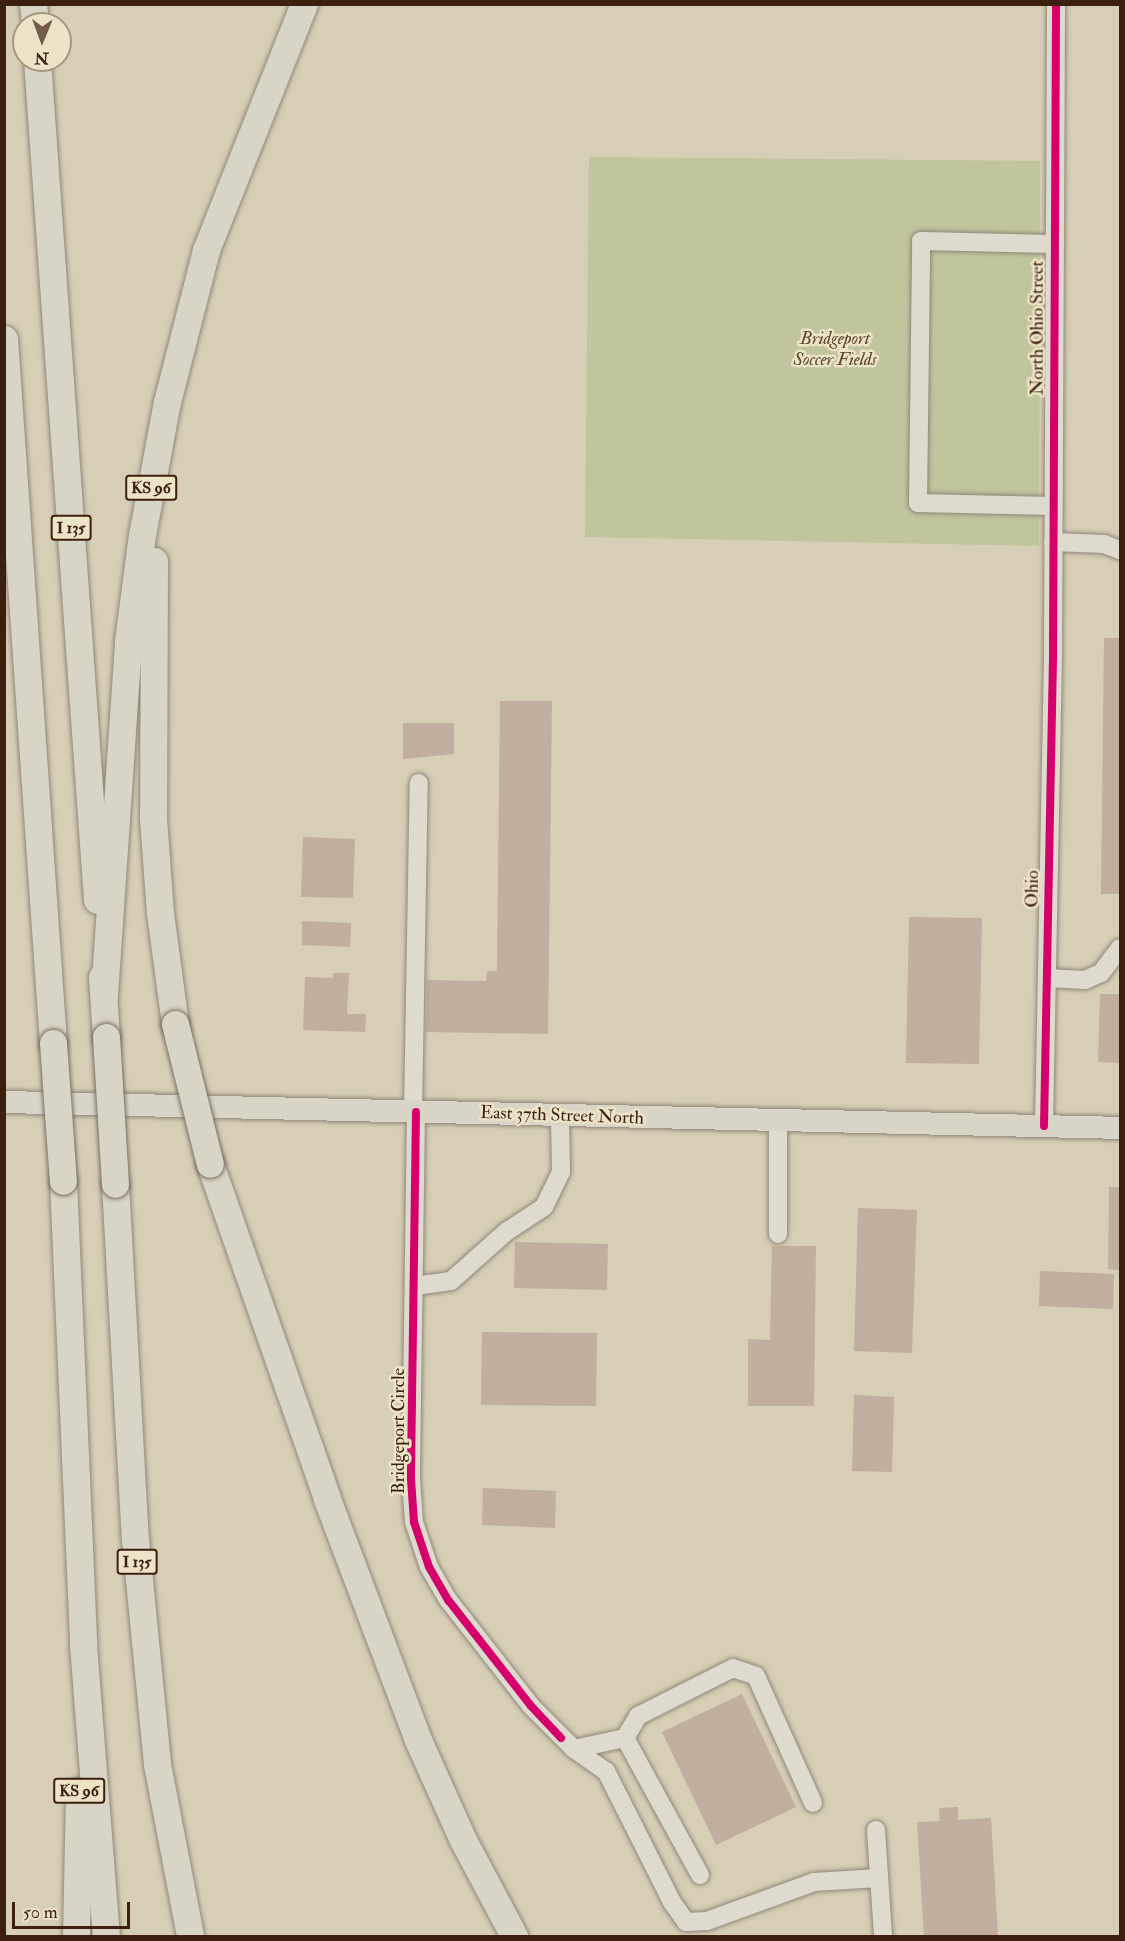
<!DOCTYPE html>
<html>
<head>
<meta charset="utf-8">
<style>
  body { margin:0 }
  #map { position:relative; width:1125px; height:1941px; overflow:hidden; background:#d6ceb5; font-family:"IM FELL Double Pica",serif }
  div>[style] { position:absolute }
  .green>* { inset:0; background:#c1c59d }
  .building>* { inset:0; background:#c0af9e }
  .roads { filter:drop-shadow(0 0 2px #908778) drop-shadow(0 0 2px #908778) }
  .minor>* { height:18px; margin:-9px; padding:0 9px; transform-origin:9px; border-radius:9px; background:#dedbce }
  .major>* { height:22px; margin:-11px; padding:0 11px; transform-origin:11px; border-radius:11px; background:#d9d5c6 }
  .highway>* { height:27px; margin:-13.5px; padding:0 13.5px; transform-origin:13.5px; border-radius:13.5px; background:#d9d5c6 }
  .bridges { filter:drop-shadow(0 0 2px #7a7062) drop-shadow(0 0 2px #7a7062) }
  .highway-bridge>* { height:27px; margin:-13.5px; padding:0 13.5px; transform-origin:13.5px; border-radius:13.5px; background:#d9d5c6 }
  .cycleway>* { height:8px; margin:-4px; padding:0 4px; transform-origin:4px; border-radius:4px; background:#d6006c }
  span { translate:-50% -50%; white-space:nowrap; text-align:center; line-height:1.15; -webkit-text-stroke:5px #ede3c6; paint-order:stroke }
  .shield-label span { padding:2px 4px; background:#ede3c6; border:2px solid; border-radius:4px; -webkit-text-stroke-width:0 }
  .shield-label { font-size:16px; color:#3d1f10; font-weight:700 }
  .street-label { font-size:18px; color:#3d1f10 }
  .park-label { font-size:18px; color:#5a462e; font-style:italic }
  .frame { position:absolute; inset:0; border:6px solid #3d1f10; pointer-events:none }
  .north { position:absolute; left:12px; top:12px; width:60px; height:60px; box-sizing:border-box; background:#ede3c6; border:2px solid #a7957d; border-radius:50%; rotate:181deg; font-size:16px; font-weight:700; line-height:24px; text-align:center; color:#3d1f10 }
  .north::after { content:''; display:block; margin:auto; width:21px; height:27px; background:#735c4a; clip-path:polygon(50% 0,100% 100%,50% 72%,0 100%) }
  .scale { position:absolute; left:12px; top:1902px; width:118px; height:27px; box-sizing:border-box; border:3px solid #3d1f10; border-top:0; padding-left:8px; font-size:18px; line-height:21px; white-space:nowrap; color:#3d1f10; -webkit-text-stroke:4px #ede3c6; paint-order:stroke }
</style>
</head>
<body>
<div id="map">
  <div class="green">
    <i style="clip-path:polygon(589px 157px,1040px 161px,1039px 546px,585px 537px)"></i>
  </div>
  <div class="building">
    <i style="clip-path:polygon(1104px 638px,1120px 638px,1120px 894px,1101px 894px)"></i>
    <i style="clip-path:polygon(500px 701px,552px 701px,548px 1034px,426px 1032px,427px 980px,486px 981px,487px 971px,497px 971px)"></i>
    <i style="clip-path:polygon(403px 723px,454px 723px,454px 754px,403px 759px)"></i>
    <i style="clip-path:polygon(303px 837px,355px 839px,353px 898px,301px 897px)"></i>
    <i style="clip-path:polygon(909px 917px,982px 918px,979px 1064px,906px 1063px)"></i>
    <i style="clip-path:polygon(302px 921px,351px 923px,350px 947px,302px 945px)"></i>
    <i style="clip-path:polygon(333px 973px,349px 973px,347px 1014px,366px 1014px,365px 1032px,303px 1030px,305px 977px,333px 978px)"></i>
    <i style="clip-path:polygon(1100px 994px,1120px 994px,1120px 1063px,1098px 1062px)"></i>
    <i style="clip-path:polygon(1109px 1187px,1120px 1187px,1120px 1270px,1108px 1269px)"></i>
    <i style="clip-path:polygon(858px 1208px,917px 1210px,912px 1353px,854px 1351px)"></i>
    <i style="clip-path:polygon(515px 1242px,608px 1244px,607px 1290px,514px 1288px)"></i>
    <i style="clip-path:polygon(772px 1246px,816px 1246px,814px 1406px,748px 1406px,748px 1339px,770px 1340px)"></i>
    <i style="clip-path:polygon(1040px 1271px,1114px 1274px,1113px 1309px,1039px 1306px)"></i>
    <i style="clip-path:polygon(482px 1332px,597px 1333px,596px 1406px,481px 1405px)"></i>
    <i style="clip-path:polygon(854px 1395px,894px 1397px,892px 1472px,852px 1471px)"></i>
    <i style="clip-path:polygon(483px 1488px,556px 1491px,555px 1528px,482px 1525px)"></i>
    <i style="clip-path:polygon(742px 1694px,796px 1807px,716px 1845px,662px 1732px)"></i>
    <i style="clip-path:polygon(958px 1807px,958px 1820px,991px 1818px,998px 1936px,924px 1936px,917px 1822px,940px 1821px,939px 1808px)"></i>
  </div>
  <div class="roads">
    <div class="minor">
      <i style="left:1053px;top:506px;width:135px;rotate:-178.7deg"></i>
      <i style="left:918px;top:503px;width:262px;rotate:-89.3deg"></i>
      <i style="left:921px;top:241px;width:133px;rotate:1.3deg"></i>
      <i style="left:1053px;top:542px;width:51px;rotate:2.2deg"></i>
      <i style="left:1104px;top:544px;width:17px;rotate:21deg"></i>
      <i style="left:1047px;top:978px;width:38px;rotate:3deg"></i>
      <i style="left:1085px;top:980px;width:17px;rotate:-24deg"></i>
      <i style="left:1101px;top:973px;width:31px;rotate:-53deg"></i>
      <i style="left:413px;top:1112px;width:329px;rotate:-89deg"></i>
      <i style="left:416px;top:1112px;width:367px;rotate:90.8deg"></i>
      <i style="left:411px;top:1479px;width:43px;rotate:86deg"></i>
      <i style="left:414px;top:1522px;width:47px;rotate:71.6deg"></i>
      <i style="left:429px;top:1567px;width:39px;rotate:60deg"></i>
      <i style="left:449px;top:1601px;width:133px;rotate:52deg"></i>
      <i style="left:531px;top:1706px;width:61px;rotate:45deg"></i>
      <i style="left:574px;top:1749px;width:39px;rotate:35deg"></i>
      <i style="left:606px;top:1771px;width:147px;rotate:63.3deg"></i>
      <i style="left:672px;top:1902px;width:24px;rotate:55deg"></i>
      <i style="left:686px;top:1922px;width:21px;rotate:-3deg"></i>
      <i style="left:707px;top:1921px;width:114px;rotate:-20deg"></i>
      <i style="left:814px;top:1882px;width:65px;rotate:-3.5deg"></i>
      <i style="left:1044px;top:1126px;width:474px;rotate:-88.9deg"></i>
      <i style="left:1053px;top:652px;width:648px;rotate:-89.73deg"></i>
      <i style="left:778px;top:1234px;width:112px;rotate:-90deg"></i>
      <i style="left:415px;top:1286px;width:36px;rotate:-8deg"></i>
      <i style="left:451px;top:1281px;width:74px;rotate:-41.7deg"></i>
      <i style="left:506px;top:1232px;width:45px;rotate:-33.3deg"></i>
      <i style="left:544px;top:1207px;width:39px;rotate:-64deg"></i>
      <i style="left:561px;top:1172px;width:56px;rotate:-91deg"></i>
      <i style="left:574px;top:1749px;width:52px;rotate:-12.2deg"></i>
      <i style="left:876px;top:1830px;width:106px;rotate:86.2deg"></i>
      <i style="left:700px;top:1875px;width:156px;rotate:-118.7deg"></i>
      <i style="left:625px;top:1738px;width:26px;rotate:-59deg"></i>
      <i style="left:638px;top:1716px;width:106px;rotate:-26.8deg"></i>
      <i style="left:733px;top:1668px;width:24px;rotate:19deg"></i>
      <i style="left:756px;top:1676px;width:139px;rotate:65.8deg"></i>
    </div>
    <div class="major">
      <i style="left:4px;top:1102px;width:1116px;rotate:1.33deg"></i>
    </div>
    <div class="highway">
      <i style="left:33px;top:4px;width:20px;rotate:84deg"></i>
      <i style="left:37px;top:60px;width:842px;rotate:85.91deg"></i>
      <i style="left:4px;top:339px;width:706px;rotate:86.02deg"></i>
      <i style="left:154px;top:561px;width:257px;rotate:90.2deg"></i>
      <i style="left:153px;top:818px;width:95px;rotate:85.8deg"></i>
      <i style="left:160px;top:913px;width:112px;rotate:82.3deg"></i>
      <i style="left:102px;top:977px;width:60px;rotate:86.2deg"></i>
      <i style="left:104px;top:995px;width:355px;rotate:-86.1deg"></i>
      <i style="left:128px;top:641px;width:107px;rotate:-82.5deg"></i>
      <i style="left:142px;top:535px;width:135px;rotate:-79.4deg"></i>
      <i style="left:167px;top:402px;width:157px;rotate:-75.6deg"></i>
      <i style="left:206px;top:250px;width:265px;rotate:-68.3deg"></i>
      <i style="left:210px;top:1164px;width:355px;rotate:70.7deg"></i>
      <i style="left:327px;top:1499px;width:258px;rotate:69.3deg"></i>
      <i style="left:418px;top:1740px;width:110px;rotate:65.8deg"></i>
      <i style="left:463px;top:1840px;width:109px;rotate:62deg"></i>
      <i style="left:63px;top:1181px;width:464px;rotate:87.5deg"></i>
      <i style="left:83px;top:1645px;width:292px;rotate:85.5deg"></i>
      <i style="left:115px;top:1184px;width:356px;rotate:86.8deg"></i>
      <i style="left:135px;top:1539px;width:226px;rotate:84.4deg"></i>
      <i style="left:157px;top:1764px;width:175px;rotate:79.1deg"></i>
      <i style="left:76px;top:1936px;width:145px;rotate:-88.8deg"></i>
    </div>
  </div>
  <div class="bridges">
    <div class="highway-bridge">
      <i style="left:175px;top:1024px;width:144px;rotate:76deg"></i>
      <i style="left:106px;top:1037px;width:147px;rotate:86.5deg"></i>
      <i style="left:53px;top:1043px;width:138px;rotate:85.9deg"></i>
    </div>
  </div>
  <div class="cycleway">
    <i style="left:416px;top:1112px;width:367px;rotate:90.8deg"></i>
    <i style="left:411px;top:1479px;width:43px;rotate:86deg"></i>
    <i style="left:414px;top:1522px;width:47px;rotate:71.6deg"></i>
    <i style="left:429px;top:1567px;width:39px;rotate:60deg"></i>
    <i style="left:449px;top:1601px;width:133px;rotate:52deg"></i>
    <i style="left:531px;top:1706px;width:44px;rotate:46.8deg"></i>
    <i style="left:1044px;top:1126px;width:474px;rotate:-88.9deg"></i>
    <i style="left:1053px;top:652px;width:648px;rotate:-89.73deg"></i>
  </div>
  <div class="shield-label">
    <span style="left:151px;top:488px">KS 96</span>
    <span style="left:71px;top:528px">I 135</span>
    <span style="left:137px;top:1562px">I 135</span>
    <span style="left:79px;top:1791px">KS 96</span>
  </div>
  <div class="street-label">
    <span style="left:1038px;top:328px;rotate:-90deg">North Ohio Street</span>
    <span style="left:1033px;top:889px;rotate:-89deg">Ohio</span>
    <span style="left:562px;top:1116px;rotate:2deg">East 37th Street North</span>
    <span style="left:399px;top:1431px;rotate:-90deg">Bridgeport Circle</span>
  </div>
  <div class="park-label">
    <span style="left:835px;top:350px">Bridgeport<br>Soccer Fields</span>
  </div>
  <div class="frame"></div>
  <div class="north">N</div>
  <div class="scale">50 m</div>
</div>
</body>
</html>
